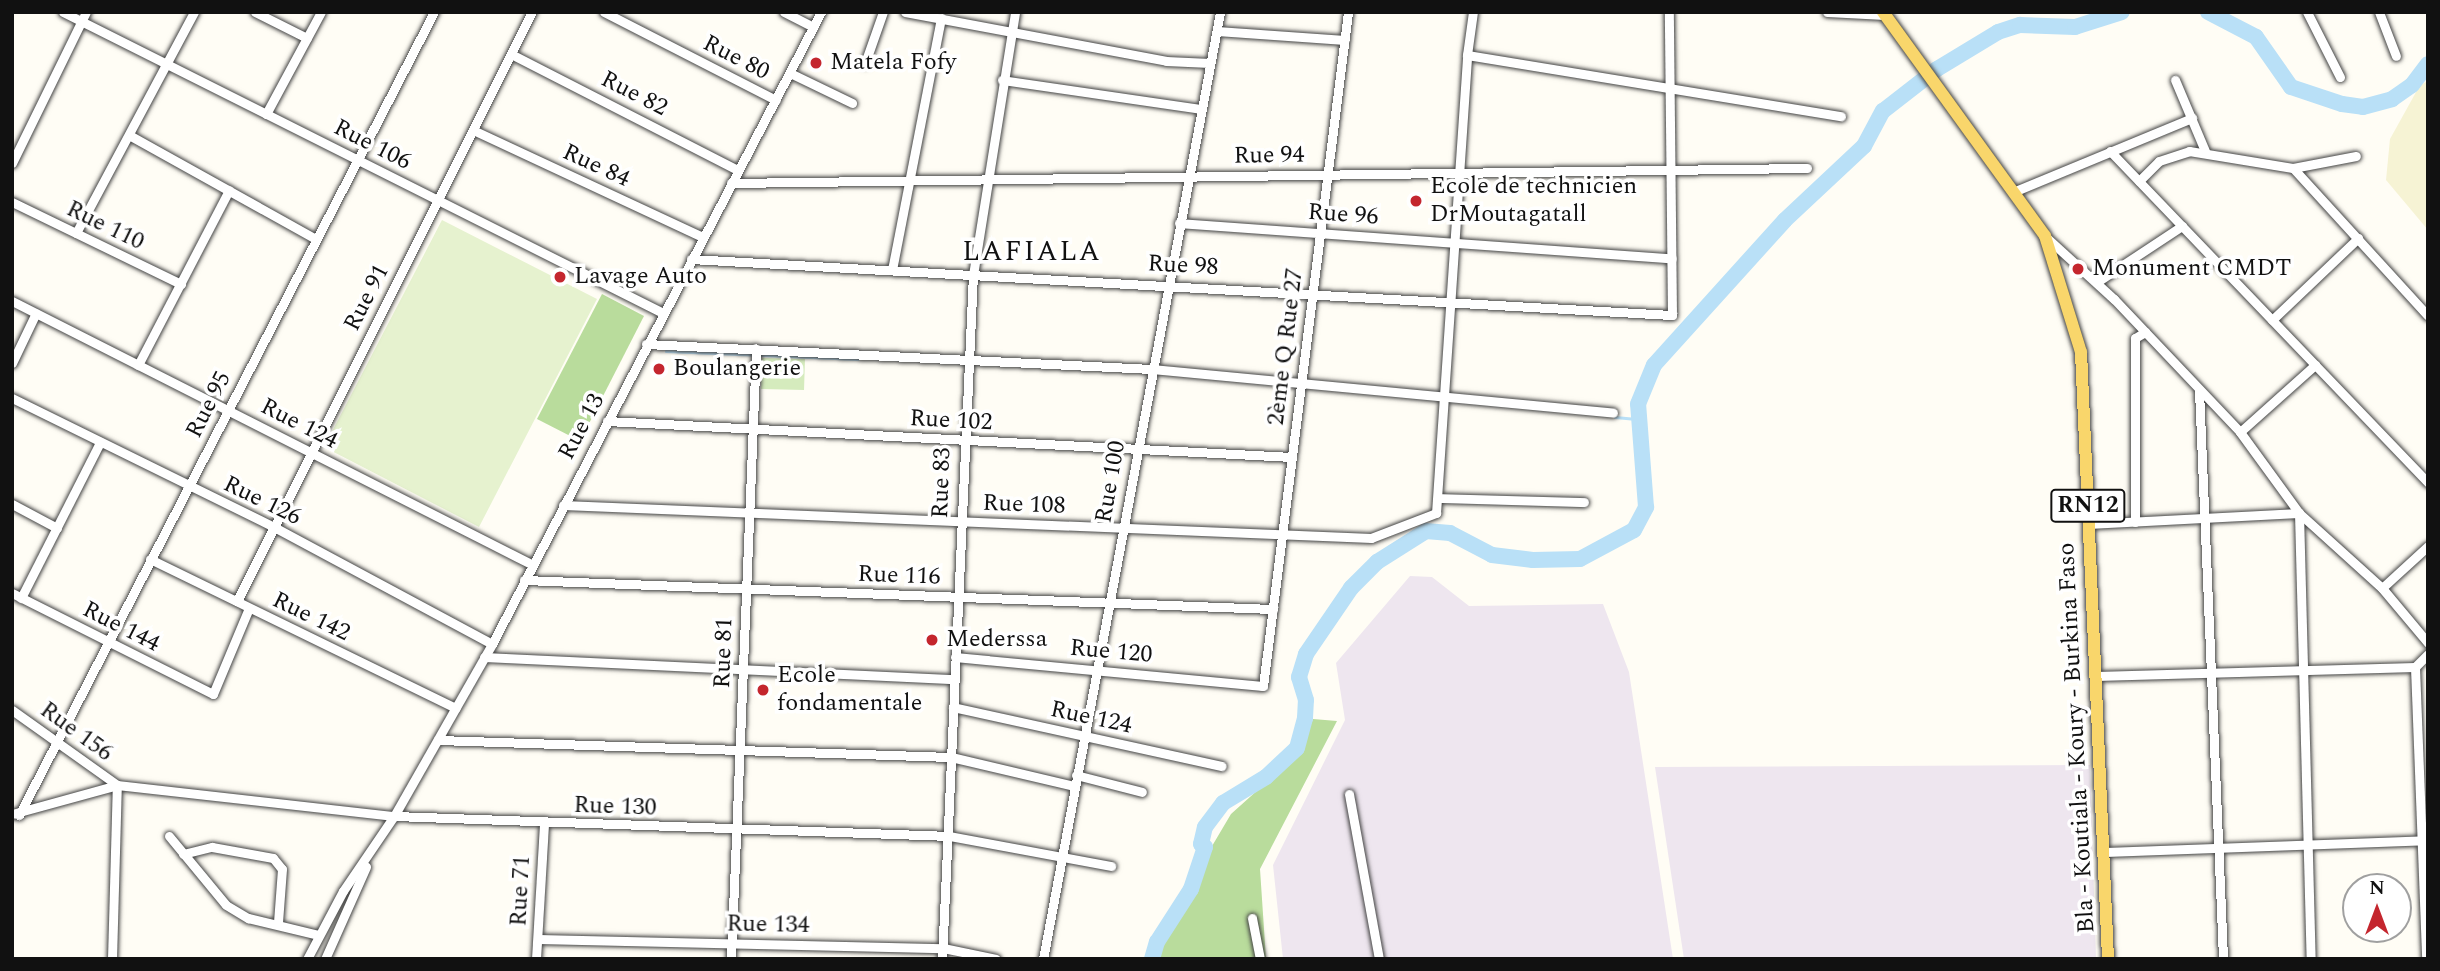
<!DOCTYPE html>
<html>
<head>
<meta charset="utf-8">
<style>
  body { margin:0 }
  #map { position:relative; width:2440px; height:971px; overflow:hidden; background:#fffdf5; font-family:Spectral,serif }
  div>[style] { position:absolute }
  .industrial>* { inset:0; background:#eee6ef }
  .farmland>* { inset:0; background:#f6f3d4 }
  .green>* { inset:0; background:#d5ebbd }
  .forest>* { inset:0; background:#b9dc9c }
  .pitch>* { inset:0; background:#e6f2cf }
  .stream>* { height:2.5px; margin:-1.25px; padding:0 1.25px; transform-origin:1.25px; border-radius:1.25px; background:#b9e0f7 }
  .river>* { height:16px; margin:-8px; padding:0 8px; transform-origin:8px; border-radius:8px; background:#b9e0f7 }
  .roads { filter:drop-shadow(0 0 2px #444) drop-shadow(0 0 2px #444) }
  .minor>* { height:9px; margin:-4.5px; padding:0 4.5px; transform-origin:4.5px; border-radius:4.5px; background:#fff }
  .major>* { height:12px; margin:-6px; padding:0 6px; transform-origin:6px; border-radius:6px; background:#f9d66b }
  .dots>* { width:19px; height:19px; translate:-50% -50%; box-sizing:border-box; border:4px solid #fff; border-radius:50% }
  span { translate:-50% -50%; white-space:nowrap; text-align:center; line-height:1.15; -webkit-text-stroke:7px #fff; paint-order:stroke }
  .shield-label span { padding:2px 5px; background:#fff; border:2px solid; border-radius:5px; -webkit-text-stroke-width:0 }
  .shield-label { font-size:23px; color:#111; font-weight:700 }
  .street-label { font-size:24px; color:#111 }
  .poi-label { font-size:24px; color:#111 }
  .left { translate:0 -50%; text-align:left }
  .quarter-label { font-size:28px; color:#111; letter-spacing:2px }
  .frame { position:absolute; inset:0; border:14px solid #111; pointer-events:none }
  .north { position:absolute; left:2342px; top:873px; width:70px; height:70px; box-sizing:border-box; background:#fff; border:2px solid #a0a0a0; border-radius:50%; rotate:0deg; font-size:19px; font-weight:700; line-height:28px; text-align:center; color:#111 }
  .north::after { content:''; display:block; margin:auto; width:24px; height:32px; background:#c4262e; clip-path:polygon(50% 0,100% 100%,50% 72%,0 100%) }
</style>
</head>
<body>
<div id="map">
  <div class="industrial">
    <i style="clip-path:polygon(1410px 576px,1432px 577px,1469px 606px,1603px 604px,1629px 672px,1673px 959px,1283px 959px,1273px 865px,1345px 720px,1336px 663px)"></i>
    <i style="clip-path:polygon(2090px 765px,2096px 959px,1684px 959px,1655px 767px)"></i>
  </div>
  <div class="farmland">
    <i style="clip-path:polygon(2428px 81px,2428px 230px,2386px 180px,2390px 139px,2420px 85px)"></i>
  </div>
  <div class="green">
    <i style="clip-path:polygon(762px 358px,805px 359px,804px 390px,761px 389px)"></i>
  </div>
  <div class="forest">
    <i style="clip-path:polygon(602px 294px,644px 316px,580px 441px,537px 419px)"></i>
    <i style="clip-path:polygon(1313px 719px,1337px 721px,1260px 869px,1266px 959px,1160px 959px,1160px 934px,1231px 814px,1299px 753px)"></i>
  </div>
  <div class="pitch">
    <i style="clip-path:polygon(442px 220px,597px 299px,479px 527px,324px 447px)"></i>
  </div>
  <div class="stream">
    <i style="left:666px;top:351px;width:192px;rotate:2.4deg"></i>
    <i style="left:1615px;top:417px;width:24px;rotate:5deg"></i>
  </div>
  <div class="river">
    <i style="left:2208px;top:12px;width:54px;rotate:27.5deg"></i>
    <i style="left:2256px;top:37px;width:61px;rotate:55deg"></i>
    <i style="left:2291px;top:87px;width:54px;rotate:18.4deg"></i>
    <i style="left:2342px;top:104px;width:21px;rotate:8deg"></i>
    <i style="left:2363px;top:107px;width:30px;rotate:-15deg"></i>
    <i style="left:2392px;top:99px;width:24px;rotate:-35deg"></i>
    <i style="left:2412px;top:85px;width:26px;rotate:-53deg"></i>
    <i style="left:1152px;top:959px;width:18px;rotate:-74deg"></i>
    <i style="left:1157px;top:942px;width:63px;rotate:-57.3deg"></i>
    <i style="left:1191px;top:889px;width:44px;rotate:-71.6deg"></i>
    <i style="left:1205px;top:847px;width:5px;rotate:-143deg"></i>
    <i style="left:1201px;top:844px;width:17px;rotate:-77deg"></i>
    <i style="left:1205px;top:827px;width:30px;rotate:-53deg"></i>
    <i style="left:1223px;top:803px;width:50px;rotate:-31.2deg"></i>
    <i style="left:1266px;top:777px;width:42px;rotate:-43.1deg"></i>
    <i style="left:1297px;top:748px;width:31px;rotate:-75deg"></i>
    <i style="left:1305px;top:718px;width:18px;rotate:-87deg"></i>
    <i style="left:1306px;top:700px;width:24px;rotate:-107deg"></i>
    <i style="left:1299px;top:677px;width:24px;rotate:-73deg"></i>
    <i style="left:1306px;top:654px;width:80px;rotate:-55.7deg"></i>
    <i style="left:1351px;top:588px;width:37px;rotate:-45deg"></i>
    <i style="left:1377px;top:562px;width:58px;rotate:-32.3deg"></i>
    <i style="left:1426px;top:531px;width:24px;rotate:5deg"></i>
    <i style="left:1450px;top:533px;width:47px;rotate:27.6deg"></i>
    <i style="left:1492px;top:555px;width:41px;rotate:7deg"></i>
    <i style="left:1533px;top:560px;width:47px;rotate:-1.2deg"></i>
    <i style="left:1580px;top:559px;width:61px;rotate:-28.2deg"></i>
    <i style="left:1634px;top:530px;width:26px;rotate:-62deg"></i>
    <i style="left:1646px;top:507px;width:103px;rotate:-94.4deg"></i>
    <i style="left:1638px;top:404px;width:42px;rotate:-67.7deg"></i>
    <i style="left:1654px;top:365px;width:195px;rotate:-47.9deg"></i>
    <i style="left:1785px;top:220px;width:108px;rotate:-43.1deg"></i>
    <i style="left:1864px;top:146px;width:40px;rotate:-62deg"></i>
    <i style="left:1883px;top:111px;width:68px;rotate:-37.9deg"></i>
    <i style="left:1937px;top:69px;width:71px;rotate:-31.2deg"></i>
    <i style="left:1998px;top:32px;width:23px;rotate:-18deg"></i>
    <i style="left:2020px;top:25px;width:55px;rotate:2.1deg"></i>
    <i style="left:2075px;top:27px;width:49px;rotate:-17.7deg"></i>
  </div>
  <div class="roads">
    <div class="minor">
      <i style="left:63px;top:12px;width:671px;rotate:26.64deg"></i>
      <i style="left:255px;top:12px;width:58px;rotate:26.6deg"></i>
      <i style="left:604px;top:12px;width:193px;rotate:27.1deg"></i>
      <i style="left:784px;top:12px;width:33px;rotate:27deg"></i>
      <i style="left:905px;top:12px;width:266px;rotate:10.6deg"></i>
      <i style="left:1166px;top:61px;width:44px;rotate:2.6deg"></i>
      <i style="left:1827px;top:12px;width:58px;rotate:3deg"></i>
      <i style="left:2307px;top:12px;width:73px;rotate:63.1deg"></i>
      <i style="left:2379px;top:12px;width:47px;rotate:68.9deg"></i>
      <i style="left:1217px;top:31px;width:128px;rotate:4deg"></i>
      <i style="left:511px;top:54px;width:255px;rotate:27.1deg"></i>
      <i style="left:1467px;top:55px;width:379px;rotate:9.3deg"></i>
      <i style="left:865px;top:63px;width:54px;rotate:-70.6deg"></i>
      <i style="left:790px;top:73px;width:69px;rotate:25.8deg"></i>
      <i style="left:1002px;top:80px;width:201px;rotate:8.3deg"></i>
      <i style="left:2175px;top:80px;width:77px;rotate:67.1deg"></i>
      <i style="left:266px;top:114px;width:116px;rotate:-61.7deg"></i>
      <i style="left:473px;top:130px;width:253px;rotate:25deg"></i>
      <i style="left:129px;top:135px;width:214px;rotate:29.1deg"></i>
      <i style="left:2110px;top:151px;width:460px;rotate:46.2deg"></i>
      <i style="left:12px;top:163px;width:168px;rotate:-63.9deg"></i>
      <i style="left:2293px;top:168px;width:200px;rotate:47.6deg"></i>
      <i style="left:2139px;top:181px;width:28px;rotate:-45deg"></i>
      <i style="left:2159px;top:161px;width:32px;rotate:-18deg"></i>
      <i style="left:2189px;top:151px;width:105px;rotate:9.3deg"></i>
      <i style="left:2293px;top:168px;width:64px;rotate:-10.8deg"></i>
      <i style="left:731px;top:183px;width:1076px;rotate:-0.8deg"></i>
      <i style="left:2013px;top:192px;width:194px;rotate:-22.5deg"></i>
      <i style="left:12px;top:202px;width:188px;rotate:25.9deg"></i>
      <i style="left:1179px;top:223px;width:494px;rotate:4.1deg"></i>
      <i style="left:76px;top:233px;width:251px;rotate:-61.9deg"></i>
      <i style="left:2046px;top:237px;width:92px;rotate:42.4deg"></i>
      <i style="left:2114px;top:299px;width:183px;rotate:46.5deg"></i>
      <i style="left:2240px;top:432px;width:100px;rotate:53.9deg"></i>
      <i style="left:2299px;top:513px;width:112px;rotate:42.1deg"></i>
      <i style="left:2382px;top:588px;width:72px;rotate:50.1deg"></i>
      <i style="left:691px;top:259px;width:983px;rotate:3.27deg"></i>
      <i style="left:1672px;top:315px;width:303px;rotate:-90.6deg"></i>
      <i style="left:892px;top:270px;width:257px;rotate:-79deg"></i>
      <i style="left:2097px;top:282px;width:102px;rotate:-33.4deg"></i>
      <i style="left:12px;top:301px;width:582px;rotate:26.87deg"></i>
      <i style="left:2272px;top:320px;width:119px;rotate:-43.6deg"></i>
      <i style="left:646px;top:344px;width:506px;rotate:2.83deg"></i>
      <i style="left:1151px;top:369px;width:464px;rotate:5.4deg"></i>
      <i style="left:12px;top:363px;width:55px;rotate:-64.4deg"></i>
      <i style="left:138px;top:365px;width:197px;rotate:-62.5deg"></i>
      <i style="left:2199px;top:390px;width:570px;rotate:87.58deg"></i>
      <i style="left:12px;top:398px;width:292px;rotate:26.2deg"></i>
      <i style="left:274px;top:527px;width:247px;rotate:28.2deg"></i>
      <i style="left:607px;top:421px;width:686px;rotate:3.01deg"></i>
      <i style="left:2240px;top:432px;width:101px;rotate:-41.8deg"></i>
      <i style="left:1438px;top:498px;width:146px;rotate:1.6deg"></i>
      <i style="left:12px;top:504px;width:51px;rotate:28.1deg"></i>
      <i style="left:563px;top:505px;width:809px;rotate:2.34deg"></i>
      <i style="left:1371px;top:538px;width:70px;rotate:-21deg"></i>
      <i style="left:1436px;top:513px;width:459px;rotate:-86.1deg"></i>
      <i style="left:1467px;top:55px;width:43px;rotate:-82.1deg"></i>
      <i style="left:2135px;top:522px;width:184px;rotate:-90deg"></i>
      <i style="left:2135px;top:338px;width:12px;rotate:-31deg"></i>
      <i style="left:2088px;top:524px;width:211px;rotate:-3deg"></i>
      <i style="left:2299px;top:513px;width:446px;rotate:88.5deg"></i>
      <i style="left:150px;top:559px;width:340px;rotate:26deg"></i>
      <i style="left:524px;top:580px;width:750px;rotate:2.22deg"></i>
      <i style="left:2382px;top:588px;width:62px;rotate:-42.4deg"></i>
      <i style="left:12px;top:593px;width:225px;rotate:26.7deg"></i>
      <i style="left:213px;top:694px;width:93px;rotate:-67.3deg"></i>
      <i style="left:21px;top:598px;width:175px;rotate:-63.1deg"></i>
      <i style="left:237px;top:601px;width:659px;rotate:-63.4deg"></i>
      <i style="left:484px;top:657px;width:471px;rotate:2.7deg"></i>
      <i style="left:955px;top:657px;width:309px;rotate:5.4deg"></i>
      <i style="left:1263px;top:686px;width:679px;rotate:-82.81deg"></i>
      <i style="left:2415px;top:667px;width:292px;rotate:87.8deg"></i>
      <i style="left:2096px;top:676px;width:319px;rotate:-1.6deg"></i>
      <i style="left:2415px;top:667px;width:18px;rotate:-45deg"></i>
      <i style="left:953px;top:707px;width:275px;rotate:12.4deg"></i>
      <i style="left:12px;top:710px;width:129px;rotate:35.5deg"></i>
      <i style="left:438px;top:740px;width:513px;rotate:1.9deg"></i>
      <i style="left:951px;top:757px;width:126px;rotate:13.3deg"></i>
      <i style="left:1076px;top:775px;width:68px;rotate:14.4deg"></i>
      <i style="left:1349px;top:794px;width:168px;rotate:79.7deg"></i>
      <i style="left:12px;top:814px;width:109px;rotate:-15.4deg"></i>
      <i style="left:117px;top:785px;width:279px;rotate:6.4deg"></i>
      <i style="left:394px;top:816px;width:555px;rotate:2.06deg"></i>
      <i style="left:949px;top:836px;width:165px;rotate:10.5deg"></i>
      <i style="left:19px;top:815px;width:904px;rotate:-62.67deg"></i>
      <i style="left:169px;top:836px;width:89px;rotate:50.4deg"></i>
      <i style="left:226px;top:905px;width:26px;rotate:31deg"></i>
      <i style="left:248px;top:918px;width:73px;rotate:13.5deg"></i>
      <i style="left:2103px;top:852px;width:325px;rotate:-2.1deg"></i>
      <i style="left:183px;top:854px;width:30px;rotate:-14deg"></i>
      <i style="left:212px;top:847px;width:62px;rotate:10.2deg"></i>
      <i style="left:273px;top:858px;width:14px;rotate:51deg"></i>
      <i style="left:282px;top:869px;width:53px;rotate:94.3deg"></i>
      <i style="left:1252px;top:918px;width:42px;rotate:79deg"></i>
      <i style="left:538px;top:939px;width:405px;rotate:1.3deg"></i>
      <i style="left:943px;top:948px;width:54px;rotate:11.7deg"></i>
      <i style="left:112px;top:959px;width:174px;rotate:-88.4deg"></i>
      <i style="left:307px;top:959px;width:77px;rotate:-62.1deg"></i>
      <i style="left:343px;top:891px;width:91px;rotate:-55.8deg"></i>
      <i style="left:394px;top:816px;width:198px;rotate:-60.3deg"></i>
      <i style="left:492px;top:644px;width:713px;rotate:-62.5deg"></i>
      <i style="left:325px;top:959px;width:101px;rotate:-66deg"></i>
      <i style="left:536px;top:959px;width:135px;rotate:-86.6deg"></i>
      <i style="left:731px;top:959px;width:611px;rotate:-87.65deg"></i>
      <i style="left:942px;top:959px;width:685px;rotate:-87.41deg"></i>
      <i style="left:973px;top:275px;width:266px;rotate:-80.9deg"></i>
      <i style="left:1043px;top:959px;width:963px;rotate:-79.41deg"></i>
    </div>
    <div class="major">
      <i style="left:1883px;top:12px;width:276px;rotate:54.1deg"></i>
      <i style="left:2045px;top:236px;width:121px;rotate:72.8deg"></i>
      <i style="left:2081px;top:352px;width:608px;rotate:87.45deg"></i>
    </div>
  </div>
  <div class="dots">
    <i style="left:816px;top:63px;background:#c4262e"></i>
    <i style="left:1416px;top:201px;background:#c4262e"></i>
    <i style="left:2078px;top:269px;background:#c4262e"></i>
    <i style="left:560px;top:277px;background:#c4262e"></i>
    <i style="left:659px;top:369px;background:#c4262e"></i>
    <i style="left:932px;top:640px;background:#c4262e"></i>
    <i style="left:763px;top:690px;background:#c4262e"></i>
  </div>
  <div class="shield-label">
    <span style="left:2088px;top:506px">RN12</span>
  </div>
  <div class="street-label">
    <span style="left:736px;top:58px;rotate:27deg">Rue 80</span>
    <span style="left:634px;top:94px;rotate:27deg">Rue 82</span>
    <span style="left:372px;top:145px;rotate:27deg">Rue 106</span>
    <span style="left:1269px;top:156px;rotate:-1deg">Rue 94</span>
    <span style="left:596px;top:166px;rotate:25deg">Rue 84</span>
    <span style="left:1343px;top:215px;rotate:4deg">Rue 96</span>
    <span style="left:105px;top:226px;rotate:26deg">Rue 110</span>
    <span style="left:1183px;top:266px;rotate:3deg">Rue 98</span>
    <span style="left:367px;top:298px;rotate:-63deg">Rue 91</span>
    <span style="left:1286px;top:347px;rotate:-83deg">2ème Q Rue 27</span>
    <span style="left:209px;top:405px;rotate:-63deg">Rue 95</span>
    <span style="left:951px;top:421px;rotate:3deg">Rue 102</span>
    <span style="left:299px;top:424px;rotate:27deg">Rue 124</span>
    <span style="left:582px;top:427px;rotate:-62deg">Rue 13</span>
    <span style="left:1111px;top:482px;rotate:-80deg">Rue 100</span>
    <span style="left:942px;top:483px;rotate:-88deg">Rue 83</span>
    <span style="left:262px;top:501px;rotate:26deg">Rue 126</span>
    <span style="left:1024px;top:505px;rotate:2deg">Rue 108</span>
    <span style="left:899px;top:576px;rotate:2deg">Rue 116</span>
    <span style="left:311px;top:617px;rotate:26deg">Rue 142</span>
    <span style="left:121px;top:627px;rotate:27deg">Rue 144</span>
    <span style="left:1111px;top:652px;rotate:5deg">Rue 120</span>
    <span style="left:724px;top:653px;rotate:-88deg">Rue 81</span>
    <span style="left:1091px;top:718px;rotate:12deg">Rue 124</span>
    <span style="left:76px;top:732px;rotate:36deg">Rue 156</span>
    <span style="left:2077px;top:738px;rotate:-93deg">Bla - Koutiala - Koury - Burkina Faso</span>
    <span style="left:615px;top:807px;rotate:2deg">Rue 130</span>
    <span style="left:521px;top:891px;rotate:-87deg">Rue 71</span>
    <span style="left:768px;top:925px;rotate:1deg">Rue 134</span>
  </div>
  <div class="poi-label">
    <span class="left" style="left:830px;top:63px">Matela Fofy</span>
    <span class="left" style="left:1430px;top:201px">Ecole de technicien<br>DrMoutagatall</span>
    <span class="left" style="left:2092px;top:269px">Monument CMDT</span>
    <span class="left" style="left:574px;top:277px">Lavage Auto</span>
    <span class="left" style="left:673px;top:369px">Boulangerie</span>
    <span class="left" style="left:946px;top:640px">Mederssa</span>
    <span class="left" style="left:777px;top:690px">Ecole<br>fondamentale</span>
  </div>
  <div class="quarter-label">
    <span style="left:1032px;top:252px">LAFIALA</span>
  </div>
  <div class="frame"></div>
  <div class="north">N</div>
</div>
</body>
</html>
